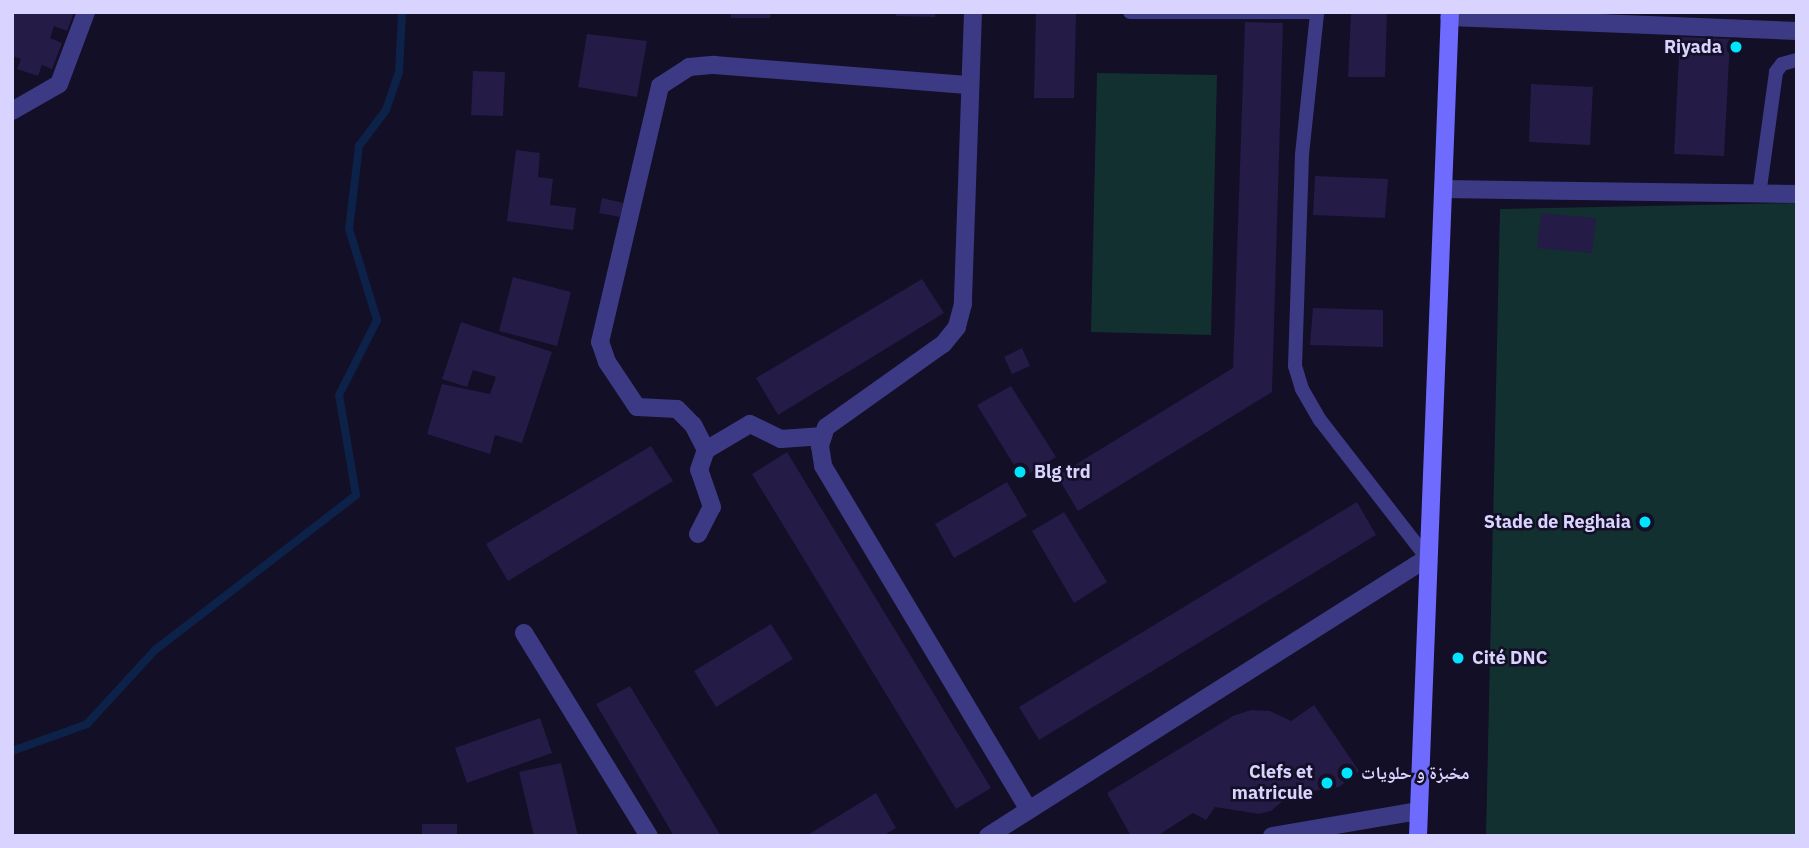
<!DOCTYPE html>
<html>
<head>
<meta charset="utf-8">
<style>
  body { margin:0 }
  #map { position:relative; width:1809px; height:848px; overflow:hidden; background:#130f26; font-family:"IBM Plex Sans","Noto Naskh Arabic",sans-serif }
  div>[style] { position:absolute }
  .green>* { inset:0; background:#12302f }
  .stream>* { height:8px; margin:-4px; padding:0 4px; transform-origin:4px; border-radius:4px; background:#0c2248 }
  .building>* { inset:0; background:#241b47 }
  .service>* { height:14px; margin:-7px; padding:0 7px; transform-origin:7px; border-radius:7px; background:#3d3a85 }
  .minor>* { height:18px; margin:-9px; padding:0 9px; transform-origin:9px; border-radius:9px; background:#3d3a85 }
  .secondary>* { height:18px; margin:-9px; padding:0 9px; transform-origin:9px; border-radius:9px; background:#6f6bff }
  .dots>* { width:19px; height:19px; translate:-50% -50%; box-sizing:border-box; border:4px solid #130f26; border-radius:50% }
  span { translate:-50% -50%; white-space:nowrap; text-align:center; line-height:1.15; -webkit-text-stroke:5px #130f26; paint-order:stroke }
  .poi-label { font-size:18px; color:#d9d4ff; font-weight:700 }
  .right { translate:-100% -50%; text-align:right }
  .left { translate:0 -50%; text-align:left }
  .frame { position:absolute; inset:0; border:14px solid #d9d4ff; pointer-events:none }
</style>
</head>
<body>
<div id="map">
  <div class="green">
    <i style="clip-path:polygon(1097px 73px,1217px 75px,1211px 335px,1091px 332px)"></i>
    <i style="clip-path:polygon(1797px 203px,1797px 836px,1486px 836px,1500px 209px)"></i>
  </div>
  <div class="stream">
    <i style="left:12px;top:751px;width:80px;rotate:-19.8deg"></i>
    <i style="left:87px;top:724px;width:100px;rotate:-47.4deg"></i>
    <i style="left:155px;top:650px;width:254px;rotate:-37.6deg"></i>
    <i style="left:356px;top:495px;width:101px;rotate:-99.6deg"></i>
    <i style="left:339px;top:395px;width:84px;rotate:-63.1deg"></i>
    <i style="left:377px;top:320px;width:95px;rotate:-107.1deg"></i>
    <i style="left:349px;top:229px;width:84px;rotate:-83.1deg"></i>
    <i style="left:359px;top:146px;width:45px;rotate:-53.1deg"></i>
    <i style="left:386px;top:110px;width:40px;rotate:-71.1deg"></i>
    <i style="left:399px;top:72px;width:60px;rotate:-87.1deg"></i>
  </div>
  <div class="building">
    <i style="clip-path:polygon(12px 12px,74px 12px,67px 31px,54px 26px,50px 38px,62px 43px,52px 69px,42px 65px,38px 76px,17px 69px,21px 59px,12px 56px)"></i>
    <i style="clip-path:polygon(731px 12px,771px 12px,770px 18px,731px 18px)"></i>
    <i style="clip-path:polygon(896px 12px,936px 12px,935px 17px,896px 16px)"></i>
    <i style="clip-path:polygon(1036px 12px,1076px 12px,1074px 98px,1034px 98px)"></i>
    <i style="clip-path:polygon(1351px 12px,1387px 12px,1385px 77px,1348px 77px)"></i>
    <i style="clip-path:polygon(1245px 22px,1283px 23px,1272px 392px,1078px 511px,1057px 476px,1233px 368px)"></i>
    <i style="clip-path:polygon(587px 34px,647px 41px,637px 97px,578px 87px)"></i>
    <i style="clip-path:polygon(1680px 37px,1730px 39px,1724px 156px,1674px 154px)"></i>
    <i style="clip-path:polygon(473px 71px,505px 72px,503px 116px,471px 115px)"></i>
    <i style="clip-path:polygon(1531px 84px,1593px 87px,1590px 145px,1529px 142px)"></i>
    <i style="clip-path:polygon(516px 150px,540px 153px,538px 177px,553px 179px,550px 205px,576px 208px,573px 230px,507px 221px)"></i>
    <i style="clip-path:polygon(1315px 176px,1388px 179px,1385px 218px,1313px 215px)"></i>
    <i style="clip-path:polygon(602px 198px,623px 203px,620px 217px,599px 213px)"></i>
    <i style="clip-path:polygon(1541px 213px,1596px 218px,1592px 253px,1537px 248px)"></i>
    <i style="clip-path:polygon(513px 277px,571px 292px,557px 346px,499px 331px)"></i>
    <i style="clip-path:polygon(922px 279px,944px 313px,778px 415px,756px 378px)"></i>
    <i style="clip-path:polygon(1313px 308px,1383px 310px,1383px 347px,1310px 345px)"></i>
    <i style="clip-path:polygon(461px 322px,552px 352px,522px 443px,495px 435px,490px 454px,427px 434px,442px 384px,490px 394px,496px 377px,473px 370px,467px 387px,442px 379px)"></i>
    <i style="clip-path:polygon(1022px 348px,1030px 366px,1012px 374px,1004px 357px)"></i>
    <i style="clip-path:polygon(1011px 386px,1056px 457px,1022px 478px,977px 405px)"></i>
    <i style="clip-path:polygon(651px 446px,673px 481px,508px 581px,486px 544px)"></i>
    <i style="clip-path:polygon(787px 452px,991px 788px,956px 809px,752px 474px)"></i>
    <i style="clip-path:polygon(1007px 482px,1027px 516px,954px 558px,935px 524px)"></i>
    <i style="clip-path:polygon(1357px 502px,1376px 535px,1039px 740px,1019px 707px)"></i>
    <i style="clip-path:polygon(1064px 512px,1107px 582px,1074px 603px,1032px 531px)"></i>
    <i style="clip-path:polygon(771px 624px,793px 659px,716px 707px,694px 671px)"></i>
    <i style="clip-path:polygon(630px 686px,721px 836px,674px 836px,596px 704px)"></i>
    <i style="clip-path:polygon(1314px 705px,1359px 771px,1339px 787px,1313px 791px,1299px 787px,1271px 811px,1259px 814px,1215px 807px,1206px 820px,1193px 813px,1157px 836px,1131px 836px,1107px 793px,1233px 716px,1251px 710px,1270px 711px,1291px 721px)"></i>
    <i style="clip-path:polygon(540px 718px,552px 753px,467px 783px,455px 748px)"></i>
    <i style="clip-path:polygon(561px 763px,578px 836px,534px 836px,519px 772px)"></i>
    <i style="clip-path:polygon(876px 793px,896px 828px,883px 836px,806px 836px)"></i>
    <i style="clip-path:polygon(422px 824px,457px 824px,457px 836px,422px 836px)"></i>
  </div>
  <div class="service">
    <i style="left:1130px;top:12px;width:187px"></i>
    <i style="left:1317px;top:14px;width:142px;rotate:96.1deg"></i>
    <i style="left:1302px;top:155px;width:211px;rotate:91.9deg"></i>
    <i style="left:1295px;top:366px;width:24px;rotate:73deg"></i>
    <i style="left:1302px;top:389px;width:36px;rotate:60deg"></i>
    <i style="left:1320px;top:420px;width:175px;rotate:52.2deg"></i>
    <i style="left:1759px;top:195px;width:124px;rotate:-82.1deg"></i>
    <i style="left:1776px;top:72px;width:10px;rotate:-53deg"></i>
    <i style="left:1782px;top:64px;width:16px;rotate:-15deg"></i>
  </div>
  <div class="minor">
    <i style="left:973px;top:12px;width:292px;rotate:92deg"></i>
    <i style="left:963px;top:304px;width:24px;rotate:105deg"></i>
    <i style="left:957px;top:327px;width:22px;rotate:129deg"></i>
    <i style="left:943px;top:344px;width:143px;rotate:144.6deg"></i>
    <i style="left:826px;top:427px;width:20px;rotate:108deg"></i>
    <i style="left:820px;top:446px;width:20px;rotate:81deg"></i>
    <i style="left:823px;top:466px;width:401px;rotate:59.1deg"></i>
    <i style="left:1449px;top:17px;width:348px;rotate:2.3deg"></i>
    <i style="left:12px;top:111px;width:54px;rotate:-29.9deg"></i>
    <i style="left:59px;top:84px;width:77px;rotate:-69.4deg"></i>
    <i style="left:1443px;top:189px;width:354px;rotate:0.8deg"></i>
    <i style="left:706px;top:450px;width:28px;rotate:-117deg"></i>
    <i style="left:693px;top:425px;width:23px;rotate:-135deg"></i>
    <i style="left:677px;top:409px;width:40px;rotate:-177.1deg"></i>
    <i style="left:637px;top:407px;width:54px;rotate:-123.7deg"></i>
    <i style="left:607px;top:362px;width:21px;rotate:-109deg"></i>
    <i style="left:600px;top:342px;width:263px;rotate:-76.8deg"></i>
    <i style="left:660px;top:86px;width:35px;rotate:-33deg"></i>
    <i style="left:689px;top:67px;width:25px;rotate:-5deg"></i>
    <i style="left:714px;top:65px;width:257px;rotate:4.5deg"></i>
    <i style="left:698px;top:534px;width:30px;rotate:-63deg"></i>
    <i style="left:712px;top:507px;width:39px;rotate:-109deg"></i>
    <i style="left:699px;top:470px;width:21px;rotate:-71deg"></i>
    <i style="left:706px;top:450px;width:51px;rotate:-30.6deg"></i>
    <i style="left:750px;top:424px;width:34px;rotate:26deg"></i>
    <i style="left:781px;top:439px;width:42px;rotate:-4.1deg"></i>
    <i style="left:524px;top:633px;width:238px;rotate:58.4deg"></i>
    <i style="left:988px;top:836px;width:520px;rotate:-32.34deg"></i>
    <i style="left:1272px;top:836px;width:149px;rotate:-9.7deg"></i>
  </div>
  <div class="secondary">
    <i style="left:1418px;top:836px;width:825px;rotate:-87.78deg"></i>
  </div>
  <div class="dots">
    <i style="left:1736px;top:47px;background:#00e5ff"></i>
    <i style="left:1020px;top:472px;background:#00e5ff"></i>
    <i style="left:1645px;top:522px;background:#00e5ff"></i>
    <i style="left:1458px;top:658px;background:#00e5ff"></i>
    <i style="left:1347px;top:773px;background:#00e5ff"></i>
    <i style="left:1327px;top:783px;background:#00e5ff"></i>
  </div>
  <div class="poi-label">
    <span class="right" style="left:1722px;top:47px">Riyada</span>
    <span class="left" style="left:1034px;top:472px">Blg trd</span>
    <span class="right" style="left:1631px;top:522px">Stade de Reghaia</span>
    <span class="left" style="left:1472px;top:658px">Cité DNC</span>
    <span class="right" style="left:1313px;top:783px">Clefs et<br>matricule</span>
    <span class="left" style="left:1361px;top:773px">مخبزة و حلويات</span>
  </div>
  <div class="frame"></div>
</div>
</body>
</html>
